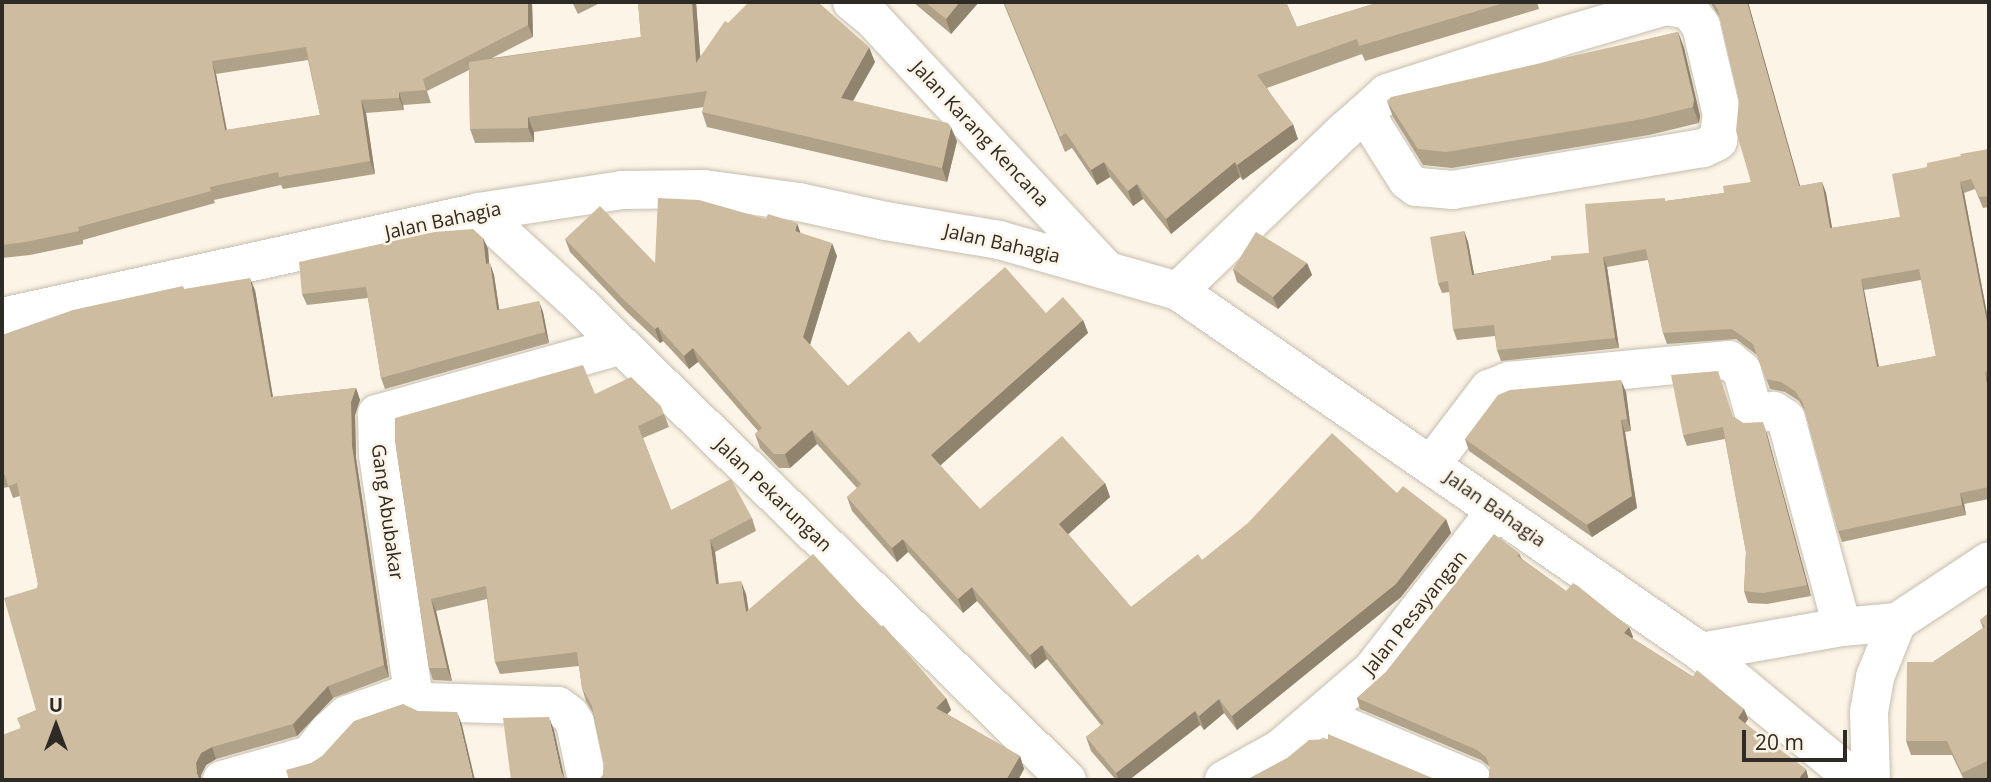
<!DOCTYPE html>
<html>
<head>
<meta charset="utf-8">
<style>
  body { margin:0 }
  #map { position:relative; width:1991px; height:782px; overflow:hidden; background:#fcf4e6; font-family:"Open Sans",sans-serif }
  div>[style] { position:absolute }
  .roads { filter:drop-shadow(0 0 2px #c6beb0) drop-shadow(0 0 2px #c6beb0) }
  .minor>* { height:38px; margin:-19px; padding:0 19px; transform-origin:19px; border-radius:19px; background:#fff }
  .major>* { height:38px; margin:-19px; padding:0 19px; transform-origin:19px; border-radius:19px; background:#fff }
  .wall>* { inset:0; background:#b0a289 }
  .shaded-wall>* { inset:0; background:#90846f }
  .building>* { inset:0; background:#cdbc9f }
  span { translate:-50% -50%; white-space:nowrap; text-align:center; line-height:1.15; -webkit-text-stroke:5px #fcf4e6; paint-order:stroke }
  .street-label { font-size:19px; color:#2e2a25 }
  .frame { position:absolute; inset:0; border:4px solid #2e2a25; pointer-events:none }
  .north { position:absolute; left:21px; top:691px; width:70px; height:70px; -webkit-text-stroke:5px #fcf4e6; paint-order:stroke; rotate:0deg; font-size:19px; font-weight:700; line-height:28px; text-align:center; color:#2e2a25 }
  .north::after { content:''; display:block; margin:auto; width:24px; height:32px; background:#2e2a25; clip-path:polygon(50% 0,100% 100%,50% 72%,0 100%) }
  .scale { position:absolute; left:1742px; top:730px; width:105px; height:32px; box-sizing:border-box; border:4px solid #2e2a25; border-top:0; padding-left:9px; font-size:21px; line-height:24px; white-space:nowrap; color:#2e2a25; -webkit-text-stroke:5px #fcf4e6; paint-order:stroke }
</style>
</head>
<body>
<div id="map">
  <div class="roads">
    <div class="minor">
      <i style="left:852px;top:2px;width:27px;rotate:39deg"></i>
      <i style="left:873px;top:19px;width:341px;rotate:47.1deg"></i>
      <i style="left:479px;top:212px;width:127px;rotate:42.5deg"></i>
      <i style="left:573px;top:298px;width:690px;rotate:44.3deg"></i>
      <i style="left:1178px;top:291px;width:228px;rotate:-43.9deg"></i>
      <i style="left:1342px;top:133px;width:30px;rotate:-41deg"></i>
      <i style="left:1365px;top:113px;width:30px;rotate:-42deg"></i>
      <i style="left:1387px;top:93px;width:182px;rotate:-17.9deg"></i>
      <i style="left:1560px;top:37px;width:109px;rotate:-16.4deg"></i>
      <i style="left:1665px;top:6px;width:24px;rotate:9deg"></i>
      <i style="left:1689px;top:10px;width:20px;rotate:53deg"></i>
      <i style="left:1701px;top:26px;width:91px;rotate:76.7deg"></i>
      <i style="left:1722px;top:115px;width:26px;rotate:99deg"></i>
      <i style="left:1718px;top:141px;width:17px;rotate:155deg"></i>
      <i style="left:1703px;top:148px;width:254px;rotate:170.5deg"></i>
      <i style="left:1453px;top:190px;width:37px;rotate:-175deg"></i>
      <i style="left:1416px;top:187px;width:11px;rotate:-142deg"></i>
      <i style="left:1407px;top:180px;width:79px;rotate:-122.1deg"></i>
      <i style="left:1431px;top:465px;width:96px;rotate:-52.7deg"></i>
      <i style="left:1489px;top:389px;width:22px;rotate:-22deg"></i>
      <i style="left:1509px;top:381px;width:221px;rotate:-5.5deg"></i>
      <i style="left:1729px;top:360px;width:17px;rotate:40deg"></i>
      <i style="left:1742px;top:371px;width:45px;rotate:74.4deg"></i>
      <i style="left:1754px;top:414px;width:20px;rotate:-9deg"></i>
      <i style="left:1774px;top:411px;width:14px;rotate:34deg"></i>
      <i style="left:1786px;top:419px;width:215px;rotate:74.9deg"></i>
      <i style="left:413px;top:692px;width:240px;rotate:-98.4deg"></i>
      <i style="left:378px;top:455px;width:41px;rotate:-91.4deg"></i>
      <i style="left:377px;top:414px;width:251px;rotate:-15.7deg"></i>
      <i style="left:413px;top:692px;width:14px;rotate:45deg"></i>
      <i style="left:423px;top:702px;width:135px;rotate:1.7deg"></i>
      <i style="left:558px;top:706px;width:15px;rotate:37deg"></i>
      <i style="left:570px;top:715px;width:9px;rotate:58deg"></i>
      <i style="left:575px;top:723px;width:58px;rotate:78.1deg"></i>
      <i style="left:1321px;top:716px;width:164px;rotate:23deg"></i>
      <i style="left:222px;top:780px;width:91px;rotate:-15.9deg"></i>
      <i style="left:310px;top:755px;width:31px;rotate:-52deg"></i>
      <i style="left:329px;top:731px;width:24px;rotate:-42deg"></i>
      <i style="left:347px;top:715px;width:70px;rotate:-19.2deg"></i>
      <i style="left:1224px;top:780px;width:64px;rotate:-29deg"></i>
      <i style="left:1280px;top:749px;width:121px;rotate:-40.7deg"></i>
      <i style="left:1372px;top:670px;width:202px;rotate:-52.1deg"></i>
    </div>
    <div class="major">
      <i style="left:2px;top:317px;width:488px;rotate:-12.4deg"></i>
      <i style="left:479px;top:212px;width:145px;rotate:-8.7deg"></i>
      <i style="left:622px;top:190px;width:82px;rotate:-0.7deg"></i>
      <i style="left:704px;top:189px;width:96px;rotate:7.8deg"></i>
      <i style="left:799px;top:202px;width:89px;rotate:12.3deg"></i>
      <i style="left:886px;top:221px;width:115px;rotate:9.5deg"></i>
      <i style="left:999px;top:240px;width:186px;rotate:15.9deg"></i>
      <i style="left:1178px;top:291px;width:635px;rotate:34.62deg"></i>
      <i style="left:1701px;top:652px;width:201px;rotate:39.6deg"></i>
      <i style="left:1701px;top:652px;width:143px;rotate:-10.1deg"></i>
      <i style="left:1842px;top:627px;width:55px;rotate:-5.2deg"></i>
      <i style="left:1897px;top:622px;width:110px;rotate:-33.5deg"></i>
      <i style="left:1871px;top:780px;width:68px;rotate:-91.7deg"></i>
      <i style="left:1869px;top:712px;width:36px;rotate:-80deg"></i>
      <i style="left:1875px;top:677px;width:59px;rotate:-68.2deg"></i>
    </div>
  </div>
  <div class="wall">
    <i style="clip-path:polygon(evenodd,2px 2px,532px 2px,533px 37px,492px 58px,641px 37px,638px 2px,696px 2px,700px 57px,728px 23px,875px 62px,853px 101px,957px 141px,947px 182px,707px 127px,702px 112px,704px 107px,534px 132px,534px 142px,475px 143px,470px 129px,469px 70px,427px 91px,431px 103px,403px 105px,404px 110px,366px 113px,375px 174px,283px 189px,281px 185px,214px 200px,215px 203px,83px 240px,83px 244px,30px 255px,2px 258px,2px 2px,308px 60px,320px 115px,227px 130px,216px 74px,308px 60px)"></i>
    <i style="clip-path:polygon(572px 2px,602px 2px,578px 14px)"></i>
    <i style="clip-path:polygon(913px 2px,979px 2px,951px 34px)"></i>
    <i style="clip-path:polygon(1003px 2px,1286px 2px,1297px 27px,1380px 2px,1537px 2px,1539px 9px,1365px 61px,1362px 54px,1267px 88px,1298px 139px,1243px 180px,1240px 177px,1171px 234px,1143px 199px,1133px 206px,1110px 177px,1097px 185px,1072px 148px,1065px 152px)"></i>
    <i style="clip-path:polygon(evenodd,1710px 2px,1748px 2px,1800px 186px,1822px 182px,1826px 193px,1832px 228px,1900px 217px,1927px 167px,1989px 149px,1989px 207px,1983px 208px,1975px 189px,1964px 193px,1989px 324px,1989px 499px,1964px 504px,1966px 515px,1842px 542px,1838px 531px,1805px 411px,1799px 401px,1785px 392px,1770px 389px,1757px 355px,1736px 339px,1667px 344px,1663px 333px,1648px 260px,1607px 267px,1619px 348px,1501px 361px,1497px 350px,1495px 336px,1457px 340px,1453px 329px,1450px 292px,1442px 293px,1438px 283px,1464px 231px,1468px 242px,1474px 274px,1589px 253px,1666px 201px,1724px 193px,1751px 182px,1739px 99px,1720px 18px,1710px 2px,1921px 280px,1936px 356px,1879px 367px,1864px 290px,1921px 280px)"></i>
    <i style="clip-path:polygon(1678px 32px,1684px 48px,1700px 116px,1699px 123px,1649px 135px,1452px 168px,1423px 165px,1393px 117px,1387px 101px)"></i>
    <i style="clip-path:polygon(801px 233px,837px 256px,810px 345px,848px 386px,919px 343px,1046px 313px,1083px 320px,1088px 333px,940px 466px,980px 509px,1105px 483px,1110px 497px,1068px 534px,1131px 607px,1202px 560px,1397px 493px,1446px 519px,1451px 533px,1401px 597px,1237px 730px,1224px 713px,1204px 730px,1200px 725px,1129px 780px,1116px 780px,1091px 751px,1086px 737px,1101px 725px,1047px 659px,1035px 669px,977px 601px,963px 613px,908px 552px,897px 562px,852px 511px,847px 497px,857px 488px,817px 444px,790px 468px,779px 468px,760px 448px,755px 434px,758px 431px,698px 362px,689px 369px,663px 341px,660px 343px,627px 312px,570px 252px,565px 239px,655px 263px)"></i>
    <i style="clip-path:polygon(483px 238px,488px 249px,489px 263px,494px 275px,499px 309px,543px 312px,549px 343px,385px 389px,381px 378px,368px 298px,307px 305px,302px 294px)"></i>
    <i style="clip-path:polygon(1307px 263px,1312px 275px,1278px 309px,1237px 282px,1233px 269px)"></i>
    <i style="clip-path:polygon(184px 289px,255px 290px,273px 397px,356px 388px,360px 400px,355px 415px,356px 458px,389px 677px,333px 698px,297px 736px,216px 759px,206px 765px,201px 775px,20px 728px,36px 710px,37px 588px,38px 584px,20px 496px,13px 498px,9px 487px,2px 488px,2px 335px)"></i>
    <i style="clip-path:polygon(1626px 392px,1631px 431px,1625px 432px,1637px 508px,1592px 537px,1469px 451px,1465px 439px)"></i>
    <i style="clip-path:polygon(595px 394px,664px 414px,669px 427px,643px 438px,671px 510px,752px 518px,756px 531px,715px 552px,719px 584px,746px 594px,748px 610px,946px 698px,951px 710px,947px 714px,1020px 756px,1024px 769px,1018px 780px,599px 780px,603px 775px,604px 763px,593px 713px,586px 701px,582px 688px,579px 666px,500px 674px,495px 662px,487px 599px,436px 611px,452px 681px,433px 680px,429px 668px,395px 440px)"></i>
    <i style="clip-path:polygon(1734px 417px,1743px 423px,1767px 434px,1811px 596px,1767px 604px,1748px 603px,1744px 591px,1746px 552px,1725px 439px,1687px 446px,1683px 435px)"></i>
    <i style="clip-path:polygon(1519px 553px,1522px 559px,1566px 591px,1629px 627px,1633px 637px,1632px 638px,1744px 709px,1748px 719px,1745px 723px,1809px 780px,1487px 780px,1489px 777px,1490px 767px,1481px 760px,1360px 709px,1357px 698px)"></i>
    <i style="clip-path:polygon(1989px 613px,1989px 777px,1982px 780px,1964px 780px,1952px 755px,1911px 755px,1906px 741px,1933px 662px,1983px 628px,1980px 620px)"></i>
  </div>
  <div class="shaded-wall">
    <i style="clip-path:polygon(528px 2px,532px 2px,533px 37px,528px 25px)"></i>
    <i style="clip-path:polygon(692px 2px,696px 2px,702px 78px,696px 63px)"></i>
    <i style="clip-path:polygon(960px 2px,979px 2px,951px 34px,946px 19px)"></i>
    <i style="clip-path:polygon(1747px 2px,1748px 2px,1803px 197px,1799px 186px)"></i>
    <i style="clip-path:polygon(1678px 32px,1684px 48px,1700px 116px,1699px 123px,1693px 107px)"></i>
    <i style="clip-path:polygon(869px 47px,875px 62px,846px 113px,841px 98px)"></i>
    <i style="clip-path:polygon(212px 61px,216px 74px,229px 143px,225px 130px)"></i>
    <i style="clip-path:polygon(399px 92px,403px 105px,404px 110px,399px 98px)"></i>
    <i style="clip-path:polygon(361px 100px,366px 113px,375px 174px,370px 161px)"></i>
    <i style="clip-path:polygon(528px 117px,534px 132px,534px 142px,528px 128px)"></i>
    <i style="clip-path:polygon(1293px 124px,1298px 139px,1243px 180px,1237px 165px)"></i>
    <i style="clip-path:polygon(951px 127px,957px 141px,947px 182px,942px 168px)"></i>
    <i style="clip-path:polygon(1104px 162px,1110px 177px,1097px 185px,1091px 170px)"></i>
    <i style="clip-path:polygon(1235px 162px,1240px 177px,1171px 234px,1166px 219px)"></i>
    <i style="clip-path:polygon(1822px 182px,1826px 193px,1834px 239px,1830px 228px)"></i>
    <i style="clip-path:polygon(1960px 182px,1964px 193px,1989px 324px,1989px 333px)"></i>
    <i style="clip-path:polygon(1137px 184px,1143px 199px,1133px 206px,1128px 191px)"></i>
    <i style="clip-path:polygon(797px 223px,802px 237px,795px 231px)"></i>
    <i style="clip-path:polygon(1464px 231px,1468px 242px,1476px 285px,1472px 275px)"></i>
    <i style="clip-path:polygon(483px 238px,488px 249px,490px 275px,486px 264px)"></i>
    <i style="clip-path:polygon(832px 243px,837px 256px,808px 351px,803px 337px)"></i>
    <i style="clip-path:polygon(1603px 257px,1607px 267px,1619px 348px,1615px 338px)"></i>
    <i style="clip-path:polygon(490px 263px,494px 275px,501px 321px,497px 310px)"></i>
    <i style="clip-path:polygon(1307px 263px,1312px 275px,1278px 309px,1273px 297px)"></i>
    <i style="clip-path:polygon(250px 278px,255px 290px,275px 410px,271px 397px)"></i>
    <i style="clip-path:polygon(1861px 279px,1864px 290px,1881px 378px,1877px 367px)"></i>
    <i style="clip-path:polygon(539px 301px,543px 312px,549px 343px,545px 332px)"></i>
    <i style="clip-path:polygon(1083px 320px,1088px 333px,936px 469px,931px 455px)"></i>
    <i style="clip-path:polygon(658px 327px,663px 341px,660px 343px,655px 329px)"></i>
    <i style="clip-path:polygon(693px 348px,698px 362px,689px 369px,684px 356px)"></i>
    <i style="clip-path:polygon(1985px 372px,1988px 383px,1989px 397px)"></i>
    <i style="clip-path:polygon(1621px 380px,1626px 392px,1631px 431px,1627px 419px)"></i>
    <i style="clip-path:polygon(356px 388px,360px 400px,355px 415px,356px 458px,389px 677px,384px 665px,352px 446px,351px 402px)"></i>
    <i style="clip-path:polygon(1621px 420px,1625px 432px,1637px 508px,1592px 537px,1587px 525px)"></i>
    <i style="clip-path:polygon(1763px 422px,1767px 434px,1811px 596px,1807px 585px)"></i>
    <i style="clip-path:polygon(812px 430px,817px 444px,790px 468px,785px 454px)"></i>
    <i style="clip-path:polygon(1105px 483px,1110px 497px,1064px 538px,1059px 524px)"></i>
    <i style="clip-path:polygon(1960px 493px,1964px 504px,1966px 515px,1962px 505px)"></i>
    <i style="clip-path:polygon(1446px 519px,1451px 533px,1401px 597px,1237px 730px,1232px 716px)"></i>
    <i style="clip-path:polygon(903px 539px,908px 552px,897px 562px,892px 548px)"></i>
    <i style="clip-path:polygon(710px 540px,715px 552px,720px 597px,716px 584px)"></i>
    <i style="clip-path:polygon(741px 581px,746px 594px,751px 625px,746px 612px)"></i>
    <i style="clip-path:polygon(972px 587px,977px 601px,963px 613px,958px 599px)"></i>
    <i style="clip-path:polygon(431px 599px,436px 611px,452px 681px,447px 668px)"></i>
    <i style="clip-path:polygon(1629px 627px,1633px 637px,1628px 643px,1624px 633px)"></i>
    <i style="clip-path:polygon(1042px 645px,1047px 659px,1035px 669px,1030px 655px)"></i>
    <i style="clip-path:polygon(328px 686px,333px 698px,297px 736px,293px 724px)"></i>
    <i style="clip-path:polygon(946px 698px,951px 710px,941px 721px,936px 708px)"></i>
    <i style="clip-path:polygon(1219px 699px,1224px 713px,1204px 730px,1199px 716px)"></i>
    <i style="clip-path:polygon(1744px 709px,1748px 719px,1742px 728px,1738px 718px)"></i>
    <i style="clip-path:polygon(1195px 711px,1200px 725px,1129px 780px,1119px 780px,1116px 773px)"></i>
    <i style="clip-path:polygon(457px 712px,462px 725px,475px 780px,473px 780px)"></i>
    <i style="clip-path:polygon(549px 717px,554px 730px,565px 780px,561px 772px)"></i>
    <i style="clip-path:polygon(212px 747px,216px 759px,206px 765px,201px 775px,201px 780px,199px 780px,197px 774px,196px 763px,201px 753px)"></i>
    <i style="clip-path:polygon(1020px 756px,1024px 769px,1018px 780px,1006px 780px)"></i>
    <i style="clip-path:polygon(1806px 769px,1809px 780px,1798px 780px)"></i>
  </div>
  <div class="building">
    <i style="clip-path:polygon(evenodd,2px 2px,528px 2px,528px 25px,423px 79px,426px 90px,399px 92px,399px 98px,361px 100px,370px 161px,279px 177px,278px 172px,210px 187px,211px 191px,78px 227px,79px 231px,25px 242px,2px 245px,2px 2px,306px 47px,320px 115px,225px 130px,212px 61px,306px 47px)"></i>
    <i style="clip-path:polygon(638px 2px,692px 2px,696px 63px,725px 21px,728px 23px,749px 2px,818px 2px,869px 47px,841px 98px,948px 123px,951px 127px,942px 168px,702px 112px,707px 91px,528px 117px,528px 128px,470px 129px,469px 62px,641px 37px)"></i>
    <i style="clip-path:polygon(925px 2px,960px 2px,946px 19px)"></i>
    <i style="clip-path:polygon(1004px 2px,1286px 2px,1297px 27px,1380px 2px,1507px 2px,1359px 46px,1357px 39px,1257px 75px,1293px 124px,1237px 165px,1235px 162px,1166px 219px,1137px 184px,1128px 191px,1104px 162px,1091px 170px,1066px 133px,1060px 137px)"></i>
    <i style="clip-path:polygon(evenodd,1713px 2px,1747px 2px,1799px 186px,1822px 182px,1830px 228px,1900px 217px,1892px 174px,1927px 167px,1927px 163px,1961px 156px,1960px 154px,1989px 149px,1989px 196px,1979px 197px,1971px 179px,1960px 182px,1989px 333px,1989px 371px,1985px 372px,1989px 397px,1989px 421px,1988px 421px,1989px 429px,1989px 487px,1960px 493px,1962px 505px,1838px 531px,1803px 403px,1795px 391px,1781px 382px,1766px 379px,1753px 344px,1732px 329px,1663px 333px,1646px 249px,1603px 257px,1615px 338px,1497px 350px,1494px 325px,1453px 329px,1448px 281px,1438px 283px,1430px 237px,1464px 231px,1472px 275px,1551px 260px,1551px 256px,1589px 253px,1585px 204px,1665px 198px,1665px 201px,1724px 193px,1723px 186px,1751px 182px,1736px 131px,1739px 99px,1718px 10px,1713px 2px,1919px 269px,1936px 356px,1877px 367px,1861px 279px,1919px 269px)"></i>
    <i style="clip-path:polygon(1678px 32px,1694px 100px,1693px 107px,1643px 119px,1446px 152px,1418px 149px,1387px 101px,1391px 97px)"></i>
    <i style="clip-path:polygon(658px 198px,699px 200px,766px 219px,768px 214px,797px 223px,795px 231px,832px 243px,803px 337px,848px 386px,909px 331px,919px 343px,1005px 267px,1046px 313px,1063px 297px,1083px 320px,931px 455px,980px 509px,1062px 436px,1105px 483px,1059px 524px,1131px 607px,1198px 554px,1202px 560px,1248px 523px,1332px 433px,1397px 493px,1403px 486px,1446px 519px,1396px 584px,1232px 716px,1219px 699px,1199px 716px,1195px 711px,1116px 773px,1086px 737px,1104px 723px,1042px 645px,1030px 655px,972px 587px,958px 599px,903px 539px,892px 548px,847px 497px,861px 484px,812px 430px,785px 454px,774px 454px,755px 434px,762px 428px,693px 348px,684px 356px,658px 327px,655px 329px,622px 298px,565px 239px,600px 206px,655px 263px)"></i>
    <i style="clip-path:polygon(473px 229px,483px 238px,486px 264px,490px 263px,497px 310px,539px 301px,545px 332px,381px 378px,366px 287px,302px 294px,299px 262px,434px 232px)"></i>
    <i style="clip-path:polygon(1256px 232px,1307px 263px,1273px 297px,1233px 269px)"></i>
    <i style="clip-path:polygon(250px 278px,271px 397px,356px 388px,351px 402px,352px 446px,384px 665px,328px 686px,293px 724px,212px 747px,201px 753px,196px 763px,197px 774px,200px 780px,2px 780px,2px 735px,21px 728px,17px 718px,36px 710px,4px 598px,37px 588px,38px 584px,17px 483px,8px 486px,5px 475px,2px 475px,2px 335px,73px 310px,183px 286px,184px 289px)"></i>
    <i style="clip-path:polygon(583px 365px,595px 394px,631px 377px,661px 406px,664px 414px,638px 426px,671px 510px,731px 479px,752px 518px,710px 540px,716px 584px,741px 581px,746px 612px,813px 554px,881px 627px,883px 625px,946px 698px,936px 708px,1020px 756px,1006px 780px,599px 780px,603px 775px,604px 763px,592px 706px,582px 688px,577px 652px,495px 662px,486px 586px,431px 599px,447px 668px,429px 668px,395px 440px,395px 418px)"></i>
    <i style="clip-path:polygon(1718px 371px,1733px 417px,1743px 423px,1763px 422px,1807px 585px,1763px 593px,1744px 591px,1746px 552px,1723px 427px,1683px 435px,1671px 375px)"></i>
    <i style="clip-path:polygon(1621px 380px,1627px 419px,1621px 420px,1632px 496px,1587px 525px,1465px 439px,1498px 395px,1510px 390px)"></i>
    <i style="clip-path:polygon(1494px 534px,1519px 553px,1517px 556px,1566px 591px,1573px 583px,1578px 586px,1629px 627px,1624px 633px,1693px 677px,1697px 670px,1744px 709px,1738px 718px,1806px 769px,1798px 780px,1487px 780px,1489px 777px,1490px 768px,1486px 757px,1477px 750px,1357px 698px,1385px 673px)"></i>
    <i style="clip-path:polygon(1989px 613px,1989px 760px,1962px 773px,1947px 741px,1906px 741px,1907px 662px,1933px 662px,1985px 627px,1980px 620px)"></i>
    <i style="clip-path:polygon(403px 704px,418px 711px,457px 712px,473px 780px,289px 780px,286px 770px,311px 763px,322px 756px,354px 721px)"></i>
    <i style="clip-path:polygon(549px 717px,561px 772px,565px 780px,511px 780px,503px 718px)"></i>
    <i style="clip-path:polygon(1328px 734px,1437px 780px,1246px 780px,1287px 758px,1309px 740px,1328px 739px)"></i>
  </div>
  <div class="street-label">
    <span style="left:980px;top:134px;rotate:47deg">Jalan Karang Kencana</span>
    <span style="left:443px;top:221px;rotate:-12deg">Jalan Bahagia</span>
    <span style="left:1002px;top:244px;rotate:13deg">Jalan Bahagia</span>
    <span style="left:773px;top:495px;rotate:44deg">Jalan Pekarungan</span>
    <span style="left:1495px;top:509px;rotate:35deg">Jalan Bahagia</span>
    <span style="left:387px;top:512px;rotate:82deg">Gang Abubakar</span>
    <span style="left:1415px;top:613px;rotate:-51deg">Jalan Pesayangan</span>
  </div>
  <div class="frame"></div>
  <div class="north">U</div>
  <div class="scale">20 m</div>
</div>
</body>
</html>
